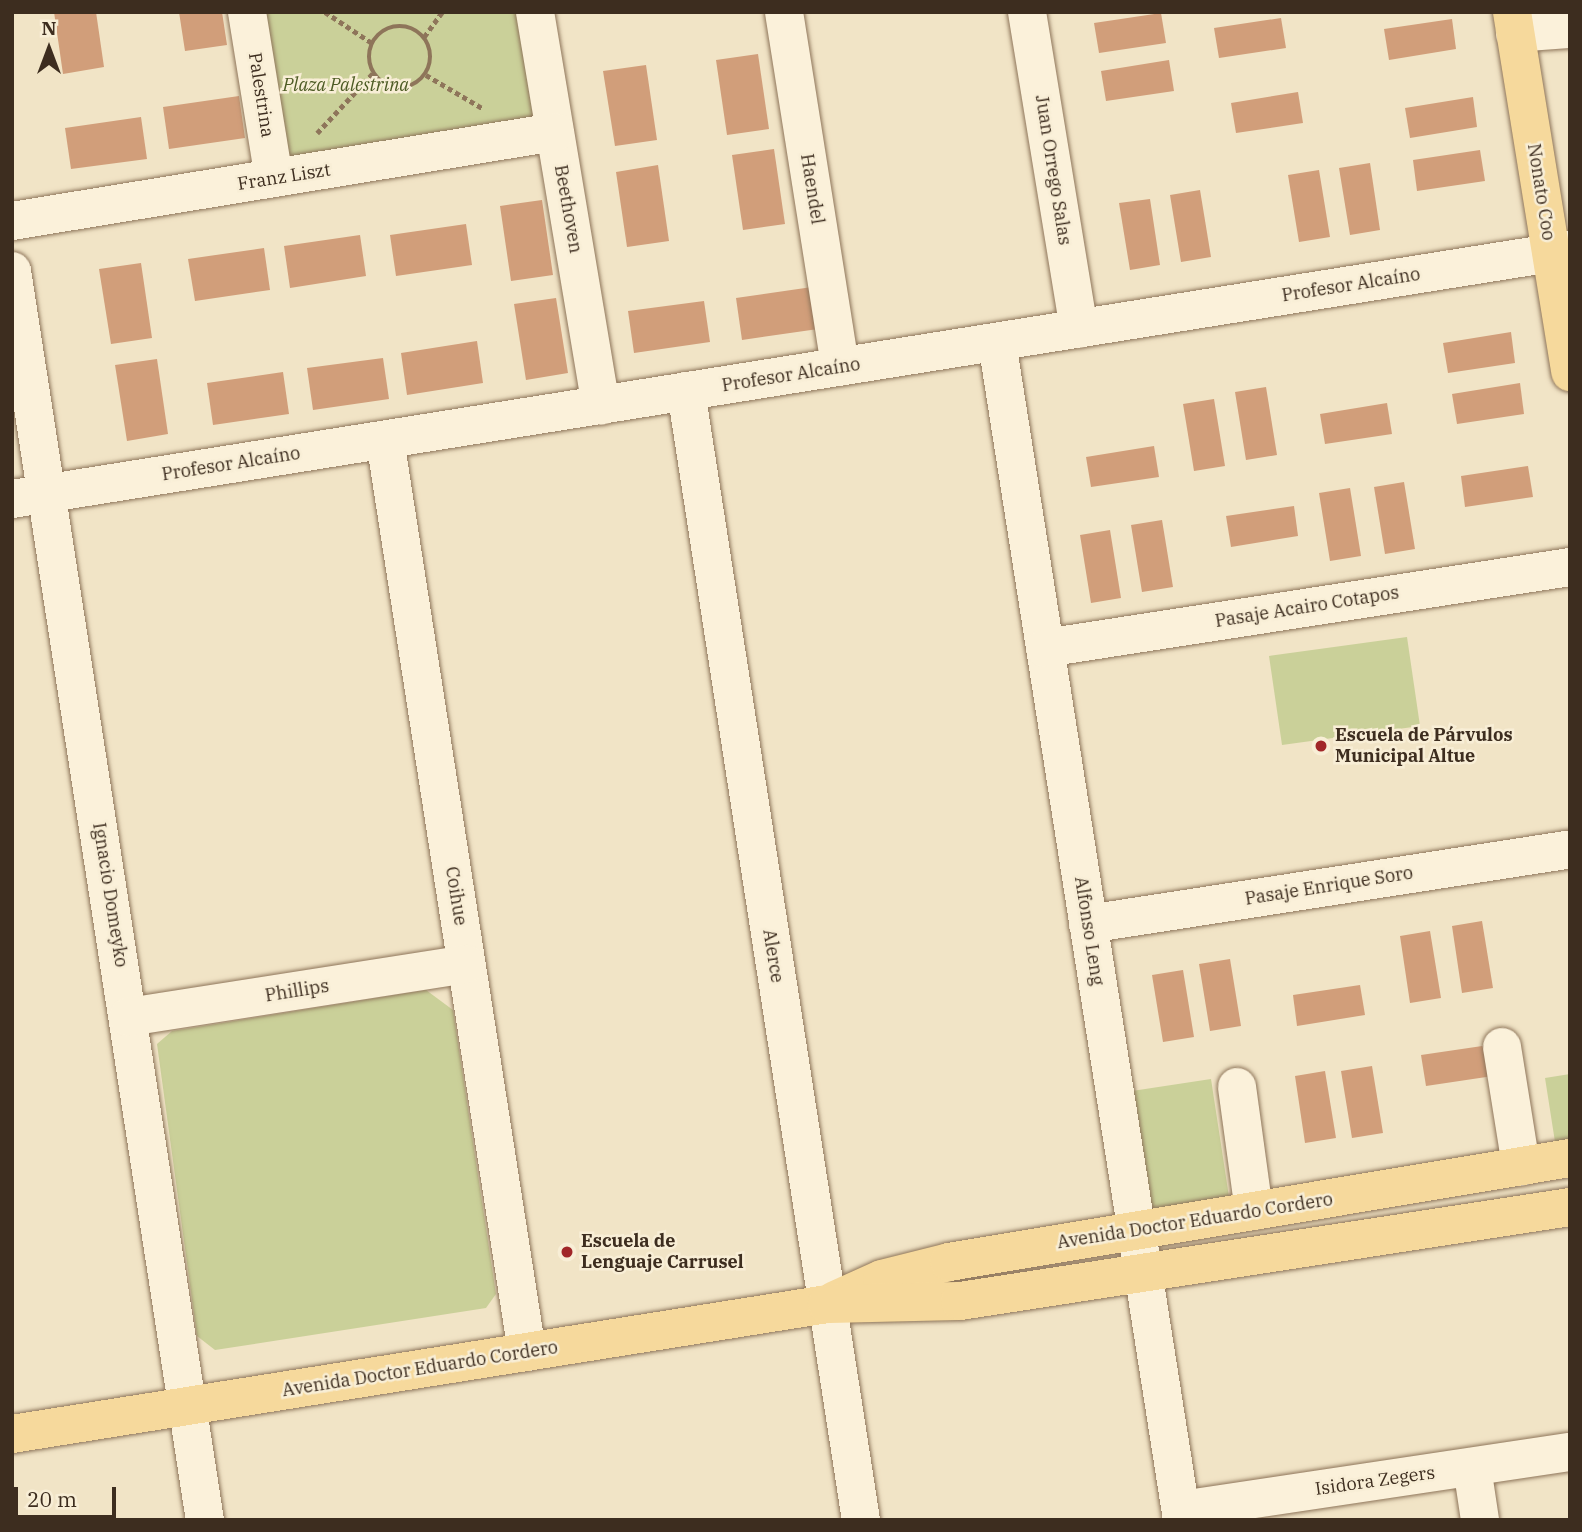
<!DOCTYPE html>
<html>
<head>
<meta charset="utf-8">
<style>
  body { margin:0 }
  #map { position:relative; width:1582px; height:1532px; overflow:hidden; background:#f1e4c6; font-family:"IBM Plex Serif",serif }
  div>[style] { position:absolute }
  .green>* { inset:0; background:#cad099 }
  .building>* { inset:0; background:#d19e7a }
  .path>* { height:4.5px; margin-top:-2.25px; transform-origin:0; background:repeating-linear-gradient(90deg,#8e755a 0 5px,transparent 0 8.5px) }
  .path>.ring { margin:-2.25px; padding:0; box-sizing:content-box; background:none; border:4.5px solid #8e755a; border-radius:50% }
  .roads { filter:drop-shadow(0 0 2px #8e755a) drop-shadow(0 0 2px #8e755a) }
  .minor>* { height:38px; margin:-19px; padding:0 19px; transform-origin:19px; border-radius:19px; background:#fbf1da }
  .major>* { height:38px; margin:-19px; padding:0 19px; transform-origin:19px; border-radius:19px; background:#f6d99c }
  .dots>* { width:19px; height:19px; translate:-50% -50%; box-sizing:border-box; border:4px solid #f8eed6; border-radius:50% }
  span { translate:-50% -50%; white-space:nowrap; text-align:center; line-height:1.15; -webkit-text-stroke:5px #f8eed6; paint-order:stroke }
  .park-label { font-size:18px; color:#4d5b24; font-style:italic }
  .street-label { font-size:18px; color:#3d2d1f }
  .poi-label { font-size:18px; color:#3d2d1f; font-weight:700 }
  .left { translate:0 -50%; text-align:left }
  .frame { position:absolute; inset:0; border:14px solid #3d2d1f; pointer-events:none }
  .north { position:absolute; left:14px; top:14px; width:70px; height:70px; -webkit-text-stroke:5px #f8eed6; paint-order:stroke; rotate:0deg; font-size:19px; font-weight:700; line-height:28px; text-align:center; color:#3d2d1f }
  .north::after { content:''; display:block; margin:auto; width:24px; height:32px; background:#3d2d1f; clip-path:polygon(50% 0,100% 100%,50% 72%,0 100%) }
  .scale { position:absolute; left:14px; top:1487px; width:102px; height:32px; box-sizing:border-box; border:4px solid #3d2d1f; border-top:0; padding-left:9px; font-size:21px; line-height:24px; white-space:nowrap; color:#3d2d1f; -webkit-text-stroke:5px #f8eed6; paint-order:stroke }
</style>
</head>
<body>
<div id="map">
  <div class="green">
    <i style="clip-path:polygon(261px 12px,526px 12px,542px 116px,296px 165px,284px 152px)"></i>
    <i style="clip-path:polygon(1407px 637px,1420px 726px,1282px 745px,1269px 656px)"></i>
    <i style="clip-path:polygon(426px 990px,453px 1010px,496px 1294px,486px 1308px,215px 1350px,197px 1336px,157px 1044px,172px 1031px)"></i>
    <i style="clip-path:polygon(1570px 1074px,1570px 1139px,1555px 1142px,1545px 1078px)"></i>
    <i style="clip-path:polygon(1211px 1079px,1229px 1197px,1151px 1209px,1132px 1091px)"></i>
  </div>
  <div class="building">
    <i style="clip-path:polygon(54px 12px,96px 12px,104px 67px,63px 74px)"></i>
    <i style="clip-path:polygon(179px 12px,222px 12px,227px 45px,185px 51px)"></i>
    <i style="clip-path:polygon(1161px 13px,1166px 43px,1099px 53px,1094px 23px)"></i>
    <i style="clip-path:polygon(1281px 18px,1286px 48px,1219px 58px,1214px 28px)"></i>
    <i style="clip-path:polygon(1452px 19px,1456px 49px,1389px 60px,1384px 29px)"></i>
    <i style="clip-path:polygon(758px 54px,769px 129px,727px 135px,716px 60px)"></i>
    <i style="clip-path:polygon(1169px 60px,1174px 91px,1106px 101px,1101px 71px)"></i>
    <i style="clip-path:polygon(646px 65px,657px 140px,615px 146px,603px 71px)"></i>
    <i style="clip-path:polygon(1298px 92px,1303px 123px,1236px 133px,1231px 103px)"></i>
    <i style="clip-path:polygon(239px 96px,245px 138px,169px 149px,163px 107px)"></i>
    <i style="clip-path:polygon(1473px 97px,1477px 127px,1410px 138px,1405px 108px)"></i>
    <i style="clip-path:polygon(141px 117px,147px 159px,71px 169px,65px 128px)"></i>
    <i style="clip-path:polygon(774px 149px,785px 224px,743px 230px,732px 155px)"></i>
    <i style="clip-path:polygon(1480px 150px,1485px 181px,1417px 191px,1413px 160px)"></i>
    <i style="clip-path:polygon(1370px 163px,1380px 230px,1350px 235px,1339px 168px)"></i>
    <i style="clip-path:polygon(658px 165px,669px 241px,627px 247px,616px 172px)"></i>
    <i style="clip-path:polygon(1319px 170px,1330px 237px,1299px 242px,1288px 175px)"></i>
    <i style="clip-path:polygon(1200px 190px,1211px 257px,1181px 262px,1170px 195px)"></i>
    <i style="clip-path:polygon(1150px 199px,1160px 265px,1130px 270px,1119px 203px)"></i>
    <i style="clip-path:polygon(542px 200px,553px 275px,511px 281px,500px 206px)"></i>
    <i style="clip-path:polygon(466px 224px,472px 265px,396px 276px,390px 235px)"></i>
    <i style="clip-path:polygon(360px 235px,366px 276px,290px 288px,284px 246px)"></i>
    <i style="clip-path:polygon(264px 248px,270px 290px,195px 301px,188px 259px)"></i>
    <i style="clip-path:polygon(141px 263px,152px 338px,111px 344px,99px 269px)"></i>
    <i style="clip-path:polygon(812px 287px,818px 329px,742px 340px,736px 298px)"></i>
    <i style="clip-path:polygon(556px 298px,568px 373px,526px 380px,514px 304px)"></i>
    <i style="clip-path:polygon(704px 301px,710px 342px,634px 353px,628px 311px)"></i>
    <i style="clip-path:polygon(1511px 332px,1515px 363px,1448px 373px,1443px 343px)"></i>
    <i style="clip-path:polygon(477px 341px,483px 383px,407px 395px,401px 353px)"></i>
    <i style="clip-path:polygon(383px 358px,389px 399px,313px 410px,307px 368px)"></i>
    <i style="clip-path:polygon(157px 359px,168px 434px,127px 441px,115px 365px)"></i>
    <i style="clip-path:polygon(283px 372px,289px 414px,213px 425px,207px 383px)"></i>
    <i style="clip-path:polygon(1520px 383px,1524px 414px,1457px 424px,1452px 394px)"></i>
    <i style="clip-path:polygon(1266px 387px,1277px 455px,1246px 460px,1235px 392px)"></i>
    <i style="clip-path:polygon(1214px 399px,1225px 466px,1194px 471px,1183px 404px)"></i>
    <i style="clip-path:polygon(1387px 403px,1392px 434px,1325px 444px,1320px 414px)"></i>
    <i style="clip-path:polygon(1154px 446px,1159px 477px,1091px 487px,1086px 457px)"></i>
    <i style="clip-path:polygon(1528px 466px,1533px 497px,1465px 507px,1461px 476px)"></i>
    <i style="clip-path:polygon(1404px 482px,1415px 549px,1385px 554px,1374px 487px)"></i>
    <i style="clip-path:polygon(1350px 488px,1361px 556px,1330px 561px,1319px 493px)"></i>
    <i style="clip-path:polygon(1294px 506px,1298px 536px,1231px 547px,1226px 516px)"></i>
    <i style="clip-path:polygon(1162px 520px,1173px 587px,1142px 592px,1131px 525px)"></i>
    <i style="clip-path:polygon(1110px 530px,1121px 598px,1091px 603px,1080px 535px)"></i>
    <i style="clip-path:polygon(1482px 921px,1493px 988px,1462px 993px,1452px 926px)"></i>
    <i style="clip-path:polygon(1430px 931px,1441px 998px,1410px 1003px,1400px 936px)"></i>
    <i style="clip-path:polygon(1230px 959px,1241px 1026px,1210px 1031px,1199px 964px)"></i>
    <i style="clip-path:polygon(1183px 970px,1194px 1037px,1163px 1042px,1152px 975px)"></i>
    <i style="clip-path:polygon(1360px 985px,1365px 1015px,1297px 1026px,1293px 995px)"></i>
    <i style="clip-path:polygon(1489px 1045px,1493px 1076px,1426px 1086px,1421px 1055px)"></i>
    <i style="clip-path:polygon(1372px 1066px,1383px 1133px,1352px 1138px,1341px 1071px)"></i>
    <i style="clip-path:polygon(1325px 1071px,1336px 1138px,1305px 1143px,1295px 1076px)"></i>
  </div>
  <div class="path">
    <i style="left:325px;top:12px;width:56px;rotate:33.4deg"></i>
    <i class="ring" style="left:369px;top:26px;width:57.5px;height:57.5px"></i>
    <i style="left:424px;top:37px;width:31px;rotate:-54deg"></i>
    <i style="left:426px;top:75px;width:65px;rotate:30.5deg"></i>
    <i style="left:317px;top:133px;width:83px;rotate:-46.9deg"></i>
  </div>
  <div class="roads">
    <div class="minor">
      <i style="left:247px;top:12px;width:168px;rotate:80.8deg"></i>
      <i style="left:535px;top:12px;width:399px;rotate:80.5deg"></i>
      <i style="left:784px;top:12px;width:359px;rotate:81deg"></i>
      <i style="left:1027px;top:12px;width:321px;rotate:80.7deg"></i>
      <i style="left:1515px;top:33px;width:55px;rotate:-4.2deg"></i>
      <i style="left:12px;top:221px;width:550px;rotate:-9.31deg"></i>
      <i style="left:12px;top:271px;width:1264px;rotate:81.22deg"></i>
      <i style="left:997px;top:342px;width:1192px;rotate:81.07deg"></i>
      <i style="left:686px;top:391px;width:1142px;rotate:81.19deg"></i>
      <i style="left:385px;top:440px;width:923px;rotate:81.15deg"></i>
      <i style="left:12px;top:499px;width:1578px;rotate:-9.08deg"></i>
      <i style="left:1045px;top:648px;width:531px;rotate:-8.77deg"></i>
      <i style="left:1088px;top:924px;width:488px;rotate:-8.8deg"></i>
      <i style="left:128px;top:1017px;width:342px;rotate:-8.9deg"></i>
      <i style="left:1502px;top:1047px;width:121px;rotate:80.9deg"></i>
      <i style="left:1237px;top:1087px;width:125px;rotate:82.2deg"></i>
      <i style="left:1472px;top:1467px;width:54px;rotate:81.4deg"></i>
      <i style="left:1181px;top:1510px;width:393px;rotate:-8.5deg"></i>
    </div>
    <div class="major">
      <i style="left:1512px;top:12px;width:365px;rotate:80.8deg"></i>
      <i style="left:835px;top:1300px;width:51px;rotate:-24.1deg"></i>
      <i style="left:882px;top:1279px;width:69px;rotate:-14.2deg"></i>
      <i style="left:949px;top:1262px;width:630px;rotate:-9.51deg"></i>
      <i style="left:12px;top:1434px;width:825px;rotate:-9.06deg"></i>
      <i style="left:827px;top:1304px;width:133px;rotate:-1.3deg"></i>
      <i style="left:960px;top:1301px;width:617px;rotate:-8.76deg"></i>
    </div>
  </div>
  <div class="dots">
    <i style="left:1321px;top:746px;background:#a12628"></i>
    <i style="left:567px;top:1252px;background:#a12628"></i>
  </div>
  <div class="park-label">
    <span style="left:346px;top:85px">Plaza Palestrina</span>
  </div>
  <div class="street-label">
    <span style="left:261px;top:95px;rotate:81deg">Palestrina</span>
    <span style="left:1053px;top:170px;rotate:81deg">Juan Orrego Salas</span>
    <span style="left:284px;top:177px;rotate:-9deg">Franz Liszt</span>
    <span style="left:812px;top:189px;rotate:81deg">Haendel</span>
    <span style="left:1541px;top:192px;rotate:81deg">Nonato Coo</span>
    <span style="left:568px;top:209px;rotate:80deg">Beethoven</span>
    <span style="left:1351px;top:285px;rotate:-9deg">Profesor Alcaíno</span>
    <span style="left:791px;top:375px;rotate:-9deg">Profesor Alcaíno</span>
    <span style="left:231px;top:464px;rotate:-9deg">Profesor Alcaíno</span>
    <span style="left:1307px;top:607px;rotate:-9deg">Pasaje Acairo Cotapos</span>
    <span style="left:1329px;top:886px;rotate:-9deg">Pasaje Enrique Soro</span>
    <span style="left:110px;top:895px;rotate:81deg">Ignacio Domeyko</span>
    <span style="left:456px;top:896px;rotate:81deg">Coihue</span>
    <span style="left:1089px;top:931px;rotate:81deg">Alfonso Leng</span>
    <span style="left:773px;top:956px;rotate:81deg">Alerce</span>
    <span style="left:297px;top:991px;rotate:-9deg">Phillips</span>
    <span style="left:1195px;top:1221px;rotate:-9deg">Avenida Doctor Eduardo Cordero</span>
    <span style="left:420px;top:1369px;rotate:-9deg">Avenida Doctor Eduardo Cordero</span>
    <span style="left:1375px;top:1481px;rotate:-8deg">Isidora Zegers</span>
  </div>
  <div class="poi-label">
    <span class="left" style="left:1335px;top:746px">Escuela de Párvulos<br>Municipal Altue</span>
    <span class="left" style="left:581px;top:1252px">Escuela de<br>Lenguaje Carrusel</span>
  </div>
  <div class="frame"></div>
  <div class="north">N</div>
  <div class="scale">20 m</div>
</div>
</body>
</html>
